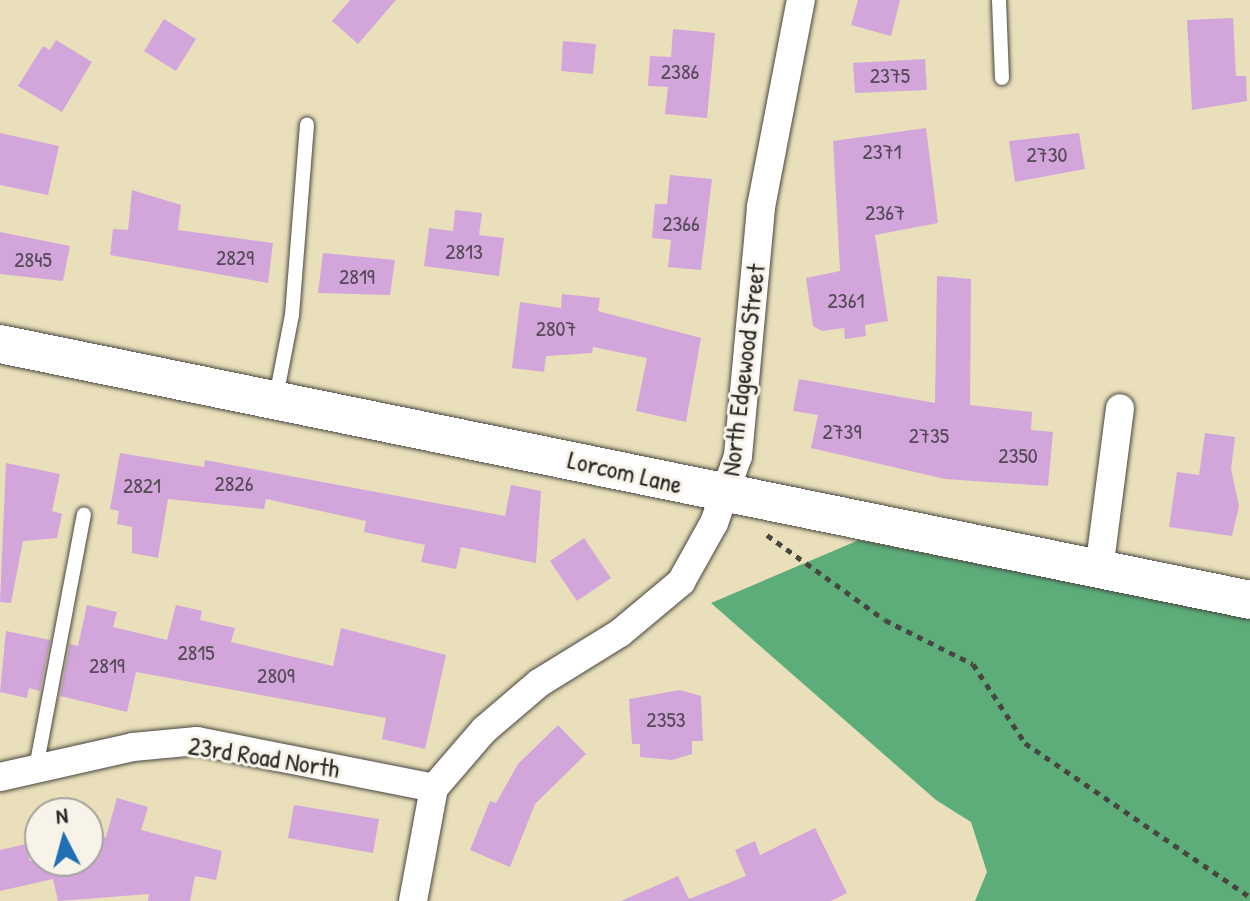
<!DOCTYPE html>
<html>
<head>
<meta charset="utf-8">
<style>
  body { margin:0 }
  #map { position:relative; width:1250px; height:901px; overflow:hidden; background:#e9dfba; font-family:"Patrick Hand",sans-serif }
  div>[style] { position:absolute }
  .forest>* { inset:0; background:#5cad7a }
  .building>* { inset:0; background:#d3a6db }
  .path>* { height:5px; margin-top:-2.5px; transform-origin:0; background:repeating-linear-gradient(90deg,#484640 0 6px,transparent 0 12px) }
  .roads { filter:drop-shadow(0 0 2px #484640) drop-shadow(0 0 2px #484640) }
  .lane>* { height:14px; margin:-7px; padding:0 7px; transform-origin:7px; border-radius:7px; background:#fff }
  .street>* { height:28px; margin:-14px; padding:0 14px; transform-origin:14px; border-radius:14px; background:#fff }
  .secondary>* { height:38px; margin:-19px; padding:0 19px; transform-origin:19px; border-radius:19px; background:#fff }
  span { translate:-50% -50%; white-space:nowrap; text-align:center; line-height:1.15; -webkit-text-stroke:6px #f7f3e8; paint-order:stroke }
  .number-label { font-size:22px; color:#554a57 }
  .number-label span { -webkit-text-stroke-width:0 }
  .street-label { font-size:26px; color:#2b2b2b }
  .north { position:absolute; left:24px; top:797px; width:80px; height:80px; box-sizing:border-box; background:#f7f3e8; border:2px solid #a5a39c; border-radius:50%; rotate:354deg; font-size:22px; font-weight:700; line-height:32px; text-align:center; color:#2b2b2b }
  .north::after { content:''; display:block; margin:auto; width:28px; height:36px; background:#1f6fb2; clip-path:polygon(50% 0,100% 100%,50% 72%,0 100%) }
</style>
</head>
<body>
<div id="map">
  <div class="forest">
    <i style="clip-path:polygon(859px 540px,1250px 618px,1250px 901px,975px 901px,987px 872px,971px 822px,936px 800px,711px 603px)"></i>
  </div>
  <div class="building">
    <i style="clip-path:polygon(350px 0,396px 0,358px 44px,332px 21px)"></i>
    <i style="clip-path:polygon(858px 0,900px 0,891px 36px,851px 25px)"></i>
    <i style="clip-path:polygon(1233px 18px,1236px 76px,1246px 76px,1247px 101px,1192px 110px,1187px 20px)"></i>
    <i style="clip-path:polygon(164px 19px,196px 39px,176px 71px,144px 51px)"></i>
    <i style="clip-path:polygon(673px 29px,715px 33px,707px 118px,665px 114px,668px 87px,648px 86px,650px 56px,671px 57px)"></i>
    <i style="clip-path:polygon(56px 40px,92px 62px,62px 112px,18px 86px,43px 46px,50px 50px)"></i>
    <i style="clip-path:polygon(563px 41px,596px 44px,593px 74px,561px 71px)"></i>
    <i style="clip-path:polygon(925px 59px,927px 90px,855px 93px,853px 63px)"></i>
    <i style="clip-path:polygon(926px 128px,938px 223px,875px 235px,888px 321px,865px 325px,866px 336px,845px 339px,844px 328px,822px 331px,813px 326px,806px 278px,840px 271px,833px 141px)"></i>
    <i style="clip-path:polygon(0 133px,59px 146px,48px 195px,0 185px)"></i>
    <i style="clip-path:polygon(1079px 133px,1085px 169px,1015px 182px,1009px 141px)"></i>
    <i style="clip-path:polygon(670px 175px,712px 179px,701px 270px,668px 267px,671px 240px,652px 238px,655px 204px,667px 204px)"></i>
    <i style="clip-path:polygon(132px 190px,181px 205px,178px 230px,273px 243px,268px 283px,110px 255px,113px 229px,128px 230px)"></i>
    <i style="clip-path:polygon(455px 210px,482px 213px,479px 235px,504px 238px,499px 276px,424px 266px,429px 228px,453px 231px)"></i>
    <i style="clip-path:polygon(0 232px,70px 246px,63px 281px,0 274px)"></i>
    <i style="clip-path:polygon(323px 253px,395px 260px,390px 295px,318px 293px)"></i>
    <i style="clip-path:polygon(937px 276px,971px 279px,970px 405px,1032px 412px,1031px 430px,1053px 432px,1048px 486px,945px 479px,811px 448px,818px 415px,793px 411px,799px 379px,935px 403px)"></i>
    <i style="clip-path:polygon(562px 294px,600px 298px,598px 311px,701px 338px,686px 422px,636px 411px,647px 358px,593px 347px,592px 353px,546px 356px,544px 372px,512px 368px,520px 302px,561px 308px)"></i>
    <i style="clip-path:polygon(1205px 433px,1235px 437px,1231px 469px,1239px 506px,1232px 536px,1169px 527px,1177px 472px,1199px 475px)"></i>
    <i style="clip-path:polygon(120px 453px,204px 467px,205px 460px,505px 516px,511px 485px,541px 491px,536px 563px,461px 547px,456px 569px,421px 562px,425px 545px,364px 532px,366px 521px,266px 499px,264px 509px,168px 499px,158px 558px,132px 553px,132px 527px,117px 524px,119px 511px,110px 509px)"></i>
    <i style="clip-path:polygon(6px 463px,60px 474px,52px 511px,62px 514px,57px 538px,23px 541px,11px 603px,0 602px)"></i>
    <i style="clip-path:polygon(584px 538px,611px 578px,577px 601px,550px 561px)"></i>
    <i style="clip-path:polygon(87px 605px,117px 612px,113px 627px,167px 640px,176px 605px,202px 611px,200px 620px,235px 628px,231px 642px,333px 666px,341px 628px,446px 655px,425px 749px,382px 739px,386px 718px,136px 672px,127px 712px,60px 696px,70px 644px,78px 646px)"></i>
    <i style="clip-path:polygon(6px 631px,50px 640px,40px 691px,29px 688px,27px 698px,0 692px)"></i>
    <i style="clip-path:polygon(680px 690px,701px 696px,703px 741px,692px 741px,692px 754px,672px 760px,640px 757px,640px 744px,632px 744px,629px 699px)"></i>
    <i style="clip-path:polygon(558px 725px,586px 754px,535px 804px,510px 867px,470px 850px,490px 801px,496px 803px,518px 764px)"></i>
    <i style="clip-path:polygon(117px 798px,148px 807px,141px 830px,222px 851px,216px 880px,195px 876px,190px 901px,148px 901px,149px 894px,58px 901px,53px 879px,0 891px,0 850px,26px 844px,30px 861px,88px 861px,88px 841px,106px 837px)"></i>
    <i style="clip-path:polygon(294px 805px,379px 819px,373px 853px,288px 838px)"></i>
    <i style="clip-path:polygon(815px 828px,847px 893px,831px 901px,621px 901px,678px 876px,689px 899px,746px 876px,735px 850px,755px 841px,760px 855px)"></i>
  </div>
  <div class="path">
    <i style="left:767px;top:535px;width:145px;rotate:35.8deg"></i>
    <i style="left:885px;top:620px;width:98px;rotate:26.6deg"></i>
    <i style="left:973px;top:664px;width:95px;rotate:56.6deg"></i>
    <i style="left:1025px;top:743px;width:273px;rotate:34.4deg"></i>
  </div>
  <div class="roads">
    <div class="lane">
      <i style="left:999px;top:0;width:78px;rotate:87.8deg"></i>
      <i style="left:276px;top:397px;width:84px;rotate:-79deg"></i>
      <i style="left:292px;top:315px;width:191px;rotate:-85.5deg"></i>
      <i style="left:36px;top:768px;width:258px;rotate:-79.3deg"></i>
    </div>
    <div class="street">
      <i style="left:1099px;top:570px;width:163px;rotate:-82.6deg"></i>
      <i style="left:0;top:777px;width:136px;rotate:-12.7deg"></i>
      <i style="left:133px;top:747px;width:64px;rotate:-5.4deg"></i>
      <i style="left:197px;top:741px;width:242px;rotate:11.2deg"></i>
      <i style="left:413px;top:901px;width:115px;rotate:-79.5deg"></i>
      <i style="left:434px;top:788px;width:77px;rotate:-49.2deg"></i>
      <i style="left:484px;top:730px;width:72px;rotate:-40.5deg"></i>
      <i style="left:539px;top:683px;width:95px;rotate:-31.7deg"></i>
      <i style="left:620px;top:633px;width:80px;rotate:-39.9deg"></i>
      <i style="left:681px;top:582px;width:68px;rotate:-60.8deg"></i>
      <i style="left:714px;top:523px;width:71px;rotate:-70.3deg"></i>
      <i style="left:738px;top:456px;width:250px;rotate:-84.7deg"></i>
      <i style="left:761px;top:207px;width:211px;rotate:-79.1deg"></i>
    </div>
    <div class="secondary">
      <i style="left:0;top:344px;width:1276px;rotate:11.57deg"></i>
    </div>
  </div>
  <div class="number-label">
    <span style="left:680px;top:72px">2386</span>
    <span style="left:890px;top:76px">2375</span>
    <span style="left:882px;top:152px">2371</span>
    <span style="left:1047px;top:155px">2730</span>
    <span style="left:885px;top:213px">2367</span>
    <span style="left:681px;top:224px">2366</span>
    <span style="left:464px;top:252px">2813</span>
    <span style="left:235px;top:258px">2829</span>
    <span style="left:33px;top:260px">2845</span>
    <span style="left:357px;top:277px">2819</span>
    <span style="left:846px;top:301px">2361</span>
    <span style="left:556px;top:329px">2807</span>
    <span style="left:842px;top:432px">2739</span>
    <span style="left:929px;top:436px">2735</span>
    <span style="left:1018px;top:456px">2350</span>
    <span style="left:234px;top:484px">2826</span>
    <span style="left:142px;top:486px">2821</span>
    <span style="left:196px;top:653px">2815</span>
    <span style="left:107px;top:666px">2819</span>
    <span style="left:276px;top:676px">2809</span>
    <span style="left:666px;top:720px">2353</span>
  </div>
  <div class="street-label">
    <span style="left:743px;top:370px;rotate:-83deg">North Edgewood Street</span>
    <span style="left:625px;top:472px;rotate:13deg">Lorcom Lane</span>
    <span style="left:264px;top:757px;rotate:9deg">23rd Road North</span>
  </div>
  <div class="north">N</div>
</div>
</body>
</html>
